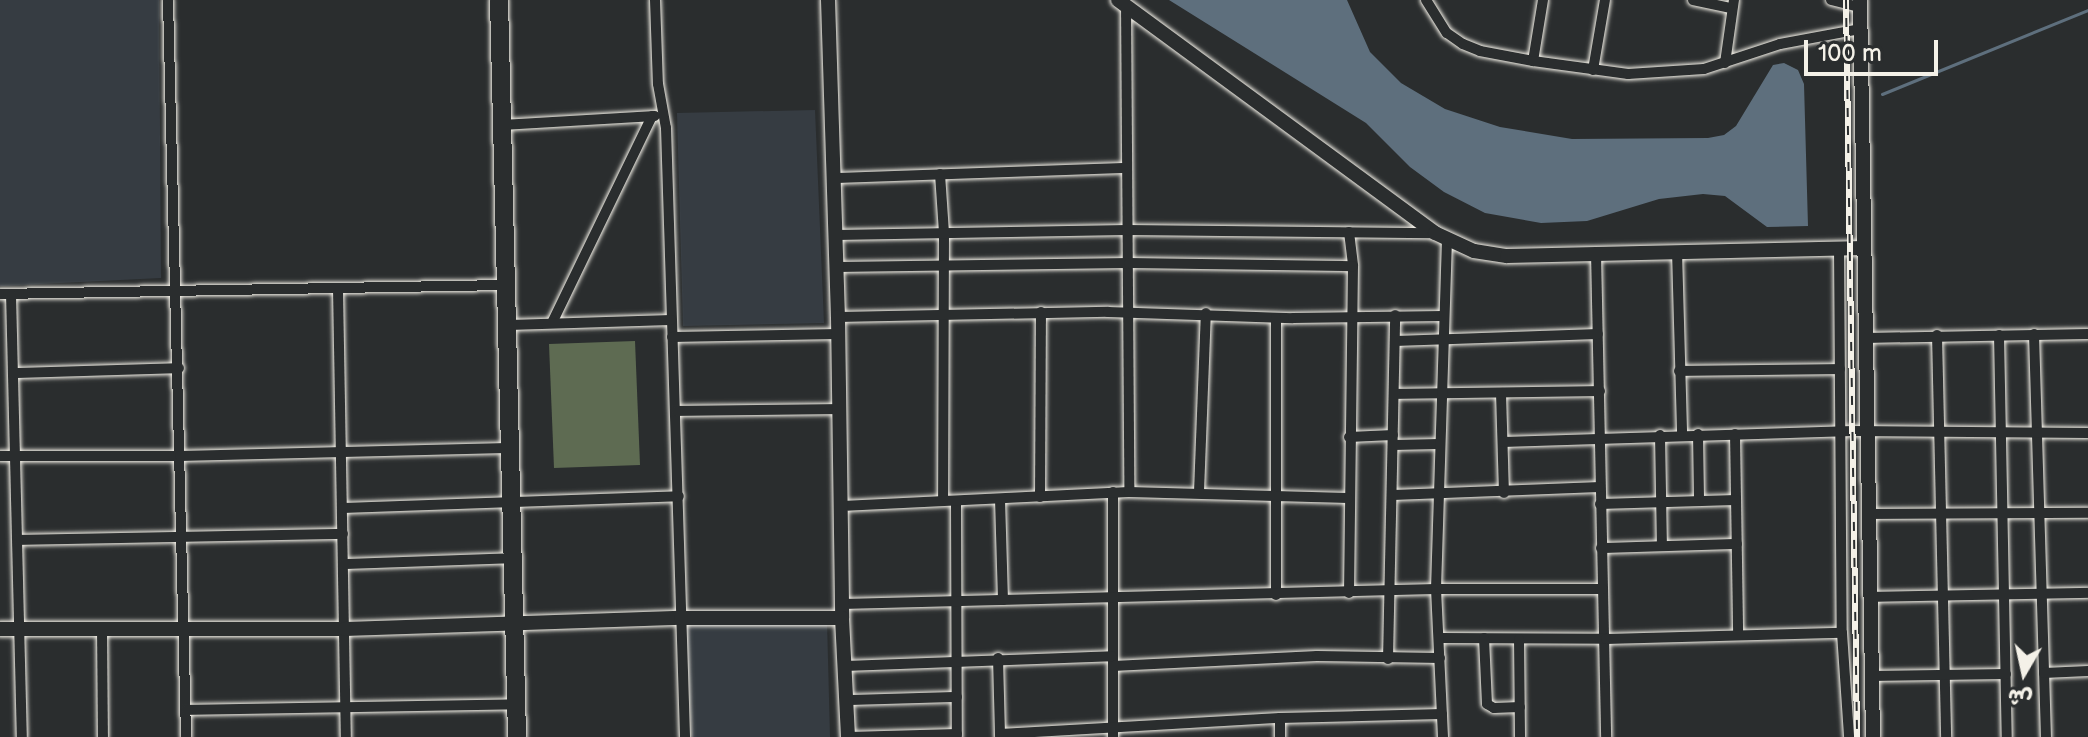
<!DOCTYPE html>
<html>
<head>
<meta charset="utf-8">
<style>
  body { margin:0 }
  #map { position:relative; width:2088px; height:737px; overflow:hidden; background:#2a2d2e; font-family:"Balsamiq Sans","Playpen Sans Arabic",sans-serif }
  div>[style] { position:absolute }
  .built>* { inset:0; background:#363c42 }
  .green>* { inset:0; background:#5e6b52 }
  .water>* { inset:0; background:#5e6f7d }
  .stream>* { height:3px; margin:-1.5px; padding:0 1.5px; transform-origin:1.5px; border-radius:1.5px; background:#5e6f7d }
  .roads { filter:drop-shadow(0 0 2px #f4f1e8) drop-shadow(0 0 2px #f4f1e8) }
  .street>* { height:10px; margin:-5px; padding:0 5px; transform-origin:5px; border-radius:5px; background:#2a2d2e }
  .secondary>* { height:14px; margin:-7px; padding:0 7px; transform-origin:7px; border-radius:7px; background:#2a2d2e }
  .highway>* { height:18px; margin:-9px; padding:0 9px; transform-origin:9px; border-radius:9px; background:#2a2d2e }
  .rail>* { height:6px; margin-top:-3px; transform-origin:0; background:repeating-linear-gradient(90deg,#2a2d2e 0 9px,#f4f1e8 0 18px); box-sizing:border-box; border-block:2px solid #f4f1e8 }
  span { translate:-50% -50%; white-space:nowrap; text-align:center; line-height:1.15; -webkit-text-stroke:6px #2a2d2e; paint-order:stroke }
  .north { position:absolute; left:1984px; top:633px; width:80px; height:80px; -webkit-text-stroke:6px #2a2d2e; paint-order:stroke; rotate:189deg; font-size:22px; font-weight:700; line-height:32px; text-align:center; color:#f4f1e8 }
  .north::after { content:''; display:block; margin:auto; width:28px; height:36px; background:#f4f1e8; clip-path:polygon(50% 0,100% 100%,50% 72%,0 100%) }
  .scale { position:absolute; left:1804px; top:40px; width:134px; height:36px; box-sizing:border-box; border:4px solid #f4f1e8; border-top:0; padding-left:10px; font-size:24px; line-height:28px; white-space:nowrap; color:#f4f1e8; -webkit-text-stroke:6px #2a2d2e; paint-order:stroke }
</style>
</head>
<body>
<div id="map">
  <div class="built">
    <i style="clip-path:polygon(0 0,159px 0,161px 278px,0 286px)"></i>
    <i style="clip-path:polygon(815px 110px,824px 323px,683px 326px,677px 113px)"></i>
    <i style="clip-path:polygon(827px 621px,830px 737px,692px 737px,686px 625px)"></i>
  </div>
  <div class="green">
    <i style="clip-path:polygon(635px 341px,640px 465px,554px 468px,549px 344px)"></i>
  </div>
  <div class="water">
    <i style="clip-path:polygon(1169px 0,1347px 0,1370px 52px,1401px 83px,1445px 109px,1500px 127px,1572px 139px,1708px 138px,1724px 135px,1736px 126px,1773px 65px,1784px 63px,1798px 70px,1804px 84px,1808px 226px,1767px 227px,1725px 196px,1703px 194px,1659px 199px,1587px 221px,1541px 223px,1485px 213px,1444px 192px,1410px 167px,1366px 123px)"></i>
  </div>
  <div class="stream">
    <i style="left:1882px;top:94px;width:222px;rotate:-22.2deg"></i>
  </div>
  <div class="roads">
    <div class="street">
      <i style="left:168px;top:0;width:737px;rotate:88.6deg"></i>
      <i style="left:655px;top:0;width:84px;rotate:88deg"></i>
      <i style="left:658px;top:84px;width:45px;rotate:79.7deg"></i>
      <i style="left:666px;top:128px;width:609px;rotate:88.21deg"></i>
      <i style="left:1426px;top:0;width:39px;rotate:58deg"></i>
      <i style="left:1447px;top:33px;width:19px;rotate:35deg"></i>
      <i style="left:1463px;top:44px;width:18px;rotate:22deg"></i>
      <i style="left:1480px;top:51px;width:54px;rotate:10.7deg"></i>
      <i style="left:1543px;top:0;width:62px;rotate:99.3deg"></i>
      <i style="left:1533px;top:61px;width:96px;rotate:7.8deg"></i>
      <i style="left:1628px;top:74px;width:76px;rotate:-3.8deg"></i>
      <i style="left:1704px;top:69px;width:80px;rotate:-18.2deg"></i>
      <i style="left:1780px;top:44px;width:81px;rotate:-10.6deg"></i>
      <i style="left:1693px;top:0;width:40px;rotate:12deg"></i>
      <i style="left:1831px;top:0;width:30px;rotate:14deg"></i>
      <i style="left:1126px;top:4px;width:488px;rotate:89.6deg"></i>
      <i style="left:1725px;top:63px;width:64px;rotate:-81.9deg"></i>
      <i style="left:1593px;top:70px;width:71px;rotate:-80.3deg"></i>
      <i style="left:502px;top:125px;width:153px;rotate:-3.4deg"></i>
      <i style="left:940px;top:174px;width:59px;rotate:86.1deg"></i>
      <i style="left:944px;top:233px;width:268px;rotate:90.2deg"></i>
      <i style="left:835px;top:178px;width:290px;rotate:-2deg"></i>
      <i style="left:1349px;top:232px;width:34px;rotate:83deg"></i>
      <i style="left:1353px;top:266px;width:327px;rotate:90.7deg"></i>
      <i style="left:836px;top:235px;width:291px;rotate:-1deg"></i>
      <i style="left:1127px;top:230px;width:306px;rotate:0.6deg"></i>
      <i style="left:1839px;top:248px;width:385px;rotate:89.6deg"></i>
      <i style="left:1842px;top:633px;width:104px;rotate:86.1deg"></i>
      <i style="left:1677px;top:251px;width:184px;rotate:88.4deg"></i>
      <i style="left:1596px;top:253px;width:484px;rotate:88.8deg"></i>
      <i style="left:837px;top:267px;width:292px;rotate:-0.8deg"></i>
      <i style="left:1129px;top:263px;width:224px;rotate:0.8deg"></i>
      <i style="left:338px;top:289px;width:448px;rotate:89deg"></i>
      <i style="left:0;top:294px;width:506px;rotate:-1.02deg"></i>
      <i style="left:11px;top:294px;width:443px;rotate:88.6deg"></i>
      <i style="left:838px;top:317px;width:270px;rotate:-1.1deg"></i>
      <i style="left:1108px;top:312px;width:185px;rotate:1.9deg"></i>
      <i style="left:1293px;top:318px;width:150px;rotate:-0.8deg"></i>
      <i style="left:1276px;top:318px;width:277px;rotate:90deg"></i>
      <i style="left:552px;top:323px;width:230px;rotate:-64.2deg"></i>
      <i style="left:509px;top:325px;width:162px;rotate:-1.8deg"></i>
      <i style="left:2034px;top:334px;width:403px;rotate:88.3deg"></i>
      <i style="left:1937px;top:335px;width:402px;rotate:88.7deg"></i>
      <i style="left:1999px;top:335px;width:402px;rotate:88.9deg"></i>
      <i style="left:672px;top:337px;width:166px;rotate:-1deg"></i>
      <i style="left:1865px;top:338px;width:223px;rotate:-1deg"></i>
      <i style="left:1395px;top:341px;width:203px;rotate:-2deg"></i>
      <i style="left:1679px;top:371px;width:161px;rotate:-0.7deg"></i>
      <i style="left:14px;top:373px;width:165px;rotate:-1.7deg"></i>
      <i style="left:1501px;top:393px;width:100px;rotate:88.3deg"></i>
      <i style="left:1394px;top:394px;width:206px;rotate:-0.8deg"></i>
      <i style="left:676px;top:411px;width:162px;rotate:-0.7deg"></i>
      <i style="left:1698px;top:434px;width:67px;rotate:89.1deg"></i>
      <i style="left:1735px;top:434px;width:201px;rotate:89.1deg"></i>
      <i style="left:1660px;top:435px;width:111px;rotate:89deg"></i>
      <i style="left:1349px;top:437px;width:44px;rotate:-2.6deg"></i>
      <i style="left:1503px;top:442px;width:350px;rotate:-1.8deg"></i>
      <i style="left:1853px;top:431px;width:235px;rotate:0.5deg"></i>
      <i style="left:1393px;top:445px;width:46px;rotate:-1.2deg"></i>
      <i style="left:0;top:456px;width:180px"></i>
      <i style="left:180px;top:456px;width:329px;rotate:-1.4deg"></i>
      <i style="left:1113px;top:492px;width:245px;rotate:90deg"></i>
      <i style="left:1199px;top:492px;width:179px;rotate:-87.8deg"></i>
      <i style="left:1393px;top:495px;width:207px;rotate:-2.2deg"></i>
      <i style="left:1040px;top:497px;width:185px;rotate:-89.7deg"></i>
      <i style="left:1000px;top:499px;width:101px;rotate:88.3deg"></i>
      <i style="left:956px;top:501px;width:236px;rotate:89.8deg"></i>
      <i style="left:1600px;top:504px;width:136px;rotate:-1.7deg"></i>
      <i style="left:840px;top:506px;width:289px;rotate:-2.8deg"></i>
      <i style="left:1129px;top:492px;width:219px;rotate:1.6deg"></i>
      <i style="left:343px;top:508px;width:336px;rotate:-2deg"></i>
      <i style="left:1869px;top:514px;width:219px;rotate:-0.3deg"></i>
      <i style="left:19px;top:540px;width:324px;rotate:-1.1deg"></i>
      <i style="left:1601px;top:548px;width:136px;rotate:-1.7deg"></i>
      <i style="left:344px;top:564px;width:169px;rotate:-2deg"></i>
      <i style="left:1870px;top:597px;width:218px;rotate:-1.1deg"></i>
      <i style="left:842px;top:604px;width:594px;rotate:-1.45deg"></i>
      <i style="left:1436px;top:589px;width:167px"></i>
      <i style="left:102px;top:628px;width:109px;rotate:89.5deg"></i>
      <i style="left:1439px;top:638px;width:167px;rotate:0.3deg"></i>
      <i style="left:1606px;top:639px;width:236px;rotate:-1.5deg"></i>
      <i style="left:1484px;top:638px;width:66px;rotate:87.4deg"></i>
      <i style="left:1487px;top:704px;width:8px;rotate:30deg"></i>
      <i style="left:1494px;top:708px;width:26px;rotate:-2deg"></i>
      <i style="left:1519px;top:639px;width:98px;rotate:89.4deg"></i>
      <i style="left:998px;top:658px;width:79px;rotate:88.5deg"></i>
      <i style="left:1388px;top:659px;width:344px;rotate:-88.8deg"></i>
      <i style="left:845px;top:666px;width:267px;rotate:-2.1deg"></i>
      <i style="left:1113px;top:666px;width:204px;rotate:-2.8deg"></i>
      <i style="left:1317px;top:656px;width:123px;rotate:0.9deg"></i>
      <i style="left:2044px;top:673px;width:44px;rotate:-2.6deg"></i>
      <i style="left:1871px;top:676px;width:135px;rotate:-0.8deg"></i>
      <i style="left:847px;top:700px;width:110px;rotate:-1.6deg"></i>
      <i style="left:186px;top:710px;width:330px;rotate:-1deg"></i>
      <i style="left:1280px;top:718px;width:19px;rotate:90deg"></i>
      <i style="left:1000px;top:734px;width:280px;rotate:-3.3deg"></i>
      <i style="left:1280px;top:718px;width:162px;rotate:-1.4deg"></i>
      <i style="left:848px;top:737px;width:109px;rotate:-1.6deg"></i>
      <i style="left:1443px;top:737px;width:148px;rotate:-92.7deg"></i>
      <i style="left:1436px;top:589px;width:349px;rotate:-88.2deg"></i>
    </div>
    <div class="secondary">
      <i style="left:828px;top:0;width:317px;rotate:88.2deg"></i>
      <i style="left:838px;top:317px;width:301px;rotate:89.2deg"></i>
      <i style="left:842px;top:618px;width:119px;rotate:87.1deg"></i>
      <i style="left:1118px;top:0;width:393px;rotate:36.3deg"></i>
      <i style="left:1435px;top:233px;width:43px;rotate:24.8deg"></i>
      <i style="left:1474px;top:251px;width:33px;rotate:9deg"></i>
      <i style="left:1507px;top:256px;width:357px;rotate:-1.3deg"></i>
      <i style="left:1860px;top:0;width:737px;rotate:88.99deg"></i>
      <i style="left:0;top:629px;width:345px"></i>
      <i style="left:345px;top:629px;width:336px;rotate:-1.9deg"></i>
      <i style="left:681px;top:618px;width:161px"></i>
    </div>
    <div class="highway">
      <i style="left:499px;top:0;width:737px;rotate:88.6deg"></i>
    </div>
  </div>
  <div class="rail">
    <i style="left:1846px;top:0;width:737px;rotate:89.14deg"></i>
  </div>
  <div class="north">ش</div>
  <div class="scale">100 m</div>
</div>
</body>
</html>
